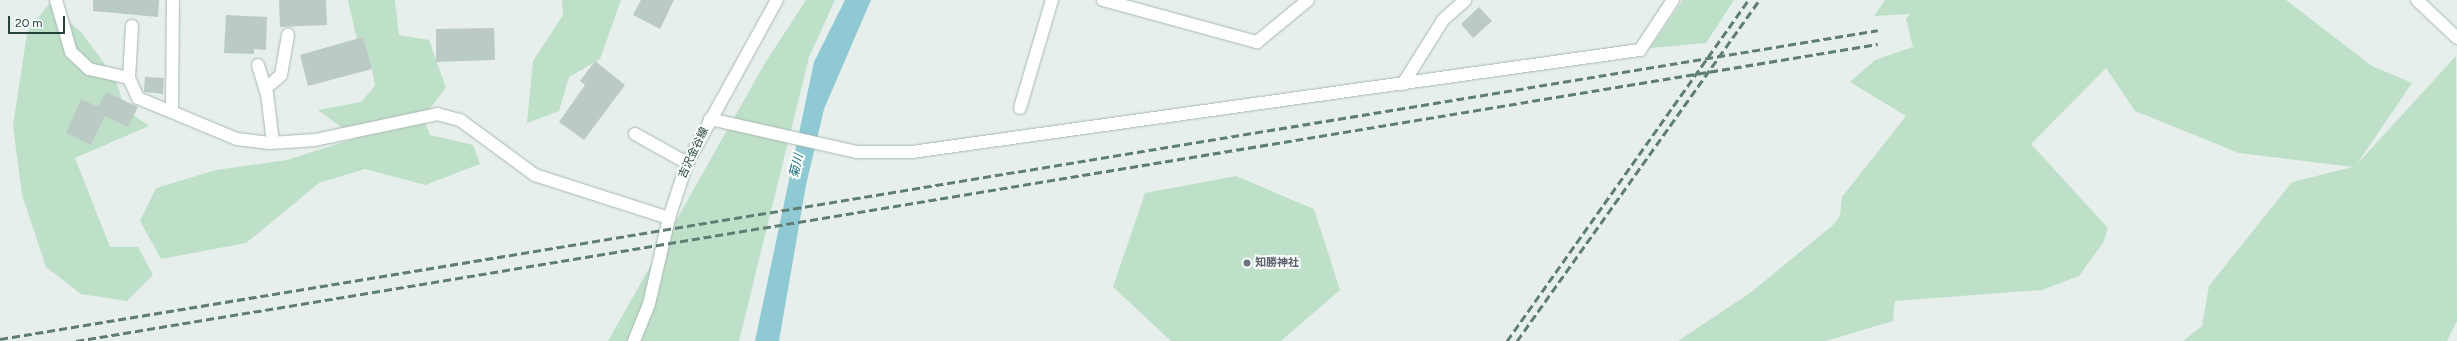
<!DOCTYPE html>
<html>
<head>
<meta charset="utf-8">
<style>
  body { margin:0 }
  #map { position:relative; width:2457px; height:341px; overflow:hidden; background:#e6efeb; font-family:Figtree,"Noto Sans JP",sans-serif }
  div>[style] { position:absolute }
  .green>* { inset:0; background:#bfe0c8 }
  .water>* { inset:0; background:#8ec9d4 }
  .building>* { inset:0; background:#bbcac4 }
  .roads { filter:drop-shadow(0 0 1px #a8b8b2) drop-shadow(0 0 1px #a8b8b2) }
  .minor>* { height:12px; margin:-6px; padding:0 6px; transform-origin:6px; border-radius:6px; background:#fff }
  .secondary>* { height:12px; margin:-6px; padding:0 6px; transform-origin:6px; border-radius:6px; background:#fff }
  .rail>* { height:3px; margin-top:-1.5px; transform-origin:0; background:repeating-linear-gradient(90deg,#5f7d75 0 8px,transparent 0 12px) }
  .dots>* { width:11px; height:11px; translate:-50% -50%; box-sizing:border-box; border:2px solid #f7fbf9; border-radius:50% }
  span { translate:-50% -50%; white-space:nowrap; text-align:center; line-height:1.15; -webkit-text-stroke:4px #f7fbf9; paint-order:stroke }
  .street-label { font-size:11px; color:#24423a }
  .worship-label { font-size:11px; color:#5b616d; font-weight:700 }
  .left { translate:0 -50%; text-align:left }
  .water-label { font-size:12px; color:#1c6f80; font-style:italic }
  .scale { position:absolute; left:8px; top:16px; width:57px; height:18px; box-sizing:border-box; border:2px solid #24423a; border-top:0; padding-left:5px; font-size:12px; line-height:14px; white-space:nowrap; color:#24423a; -webkit-text-stroke:3px #f7fbf9; paint-order:stroke }
</style>
</head>
<body>
<div id="map">
  <div class="green">
    <i style="clip-path:polygon(348px 0,395px 0,399px 35px,429px 40px,446px 88px,423px 117px,430px 135px,473px 145px,480px 164px,425px 185px,365px 169px,319px 183px,246px 243px,161px 259px,140px 221px,156px 188px,216px 170px,287px 160px,356px 138px,318px 110px,361px 102px,375px 86px,372px 69px,357px 40px)"></i>
    <i style="clip-path:polygon(562px 0,621px 0,600px 59px,569px 77px,559px 111px,527px 123px,533px 61px,563px 15px)"></i>
    <i style="clip-path:polygon(806px 0,835px 0,809px 57px,739px 341px,608px 341px,765px 63px)"></i>
    <i style="clip-path:polygon(1683px 0,1734px 0,1706px 43px,1650px 48px)"></i>
    <i style="clip-path:polygon(1885px 0,2286px 0,2372px 66px,2412px 83px,2357px 164px,2456px 56px,2457px 321px,2447px 341px,2183px 341px,2202px 326px,2209px 286px,2292px 182px,2353px 167px,2239px 153px,2135px 111px,2106px 68px,2031px 144px,2108px 228px,2103px 243px,2079px 276px,2042px 290px,1895px 301px,1893px 321px,1826px 341px,1678px 341px,1750px 293px,1833px 225px,1840px 216px,1842px 197px,1906px 116px,1850px 82px,1875px 60px,1913px 47px,1906px 19px,1910px 14px,1874px 16px)"></i>
    <i style="clip-path:polygon(49px 4px,82px 33px,115px 78px,125px 109px,149px 126px,75px 158px,110px 247px,138px 247px,153px 275px,127px 301px,81px 294px,46px 267px,22px 195px,13px 126px,27px 33px)"></i>
    <i style="clip-path:polygon(1236px 176px,1314px 209px,1340px 290px,1281px 341px,1171px 341px,1113px 287px,1145px 193px)"></i>
  </div>
  <div class="water">
    <i style="clip-path:polygon(845px 0,871px 0,824px 109px,806px 185px,779px 341px,755px 341px,814px 62px)"></i>
  </div>
  <div class="building">
    <i style="clip-path:polygon(93px 0,159px 0,158px 17px,93px 11px)"></i>
    <i style="clip-path:polygon(279px 0,326px 0,327px 25px,280px 27px)"></i>
    <i style="clip-path:polygon(641px 0,674px 0,660px 29px,633px 15px)"></i>
    <i style="clip-path:polygon(1479px 7px,1492px 21px,1473px 38px,1461px 24px)"></i>
    <i style="clip-path:polygon(226px 15px,267px 17px,266px 50px,254px 49px,254px 54px,224px 53px)"></i>
    <i style="clip-path:polygon(494px 28px,495px 60px,436px 62px,436px 29px)"></i>
    <i style="clip-path:polygon(363px 37px,372px 69px,308px 86px,300px 55px)"></i>
    <i style="clip-path:polygon(595px 61px,625px 85px,584px 140px,559px 122px,585px 85px,580px 81px)"></i>
    <i style="clip-path:polygon(145px 77px,164px 78px,163px 94px,144px 92px)"></i>
    <i style="clip-path:polygon(106px 92px,138px 107px,128px 127px,105px 116px,91px 145px,66px 133px,81px 99px,98px 107px)"></i>
  </div>
  <div class="roads">
    <div class="minor">
      <i style="left:56px;top:0;width:54px;rotate:73.9deg"></i>
      <i style="left:71px;top:52px;width:25px;rotate:43deg"></i>
      <i style="left:89px;top:69px;width:41px;rotate:12.7deg"></i>
      <i style="left:129px;top:78px;width:22px;rotate:66deg"></i>
      <i style="left:138px;top:98px;width:107px;rotate:22.5deg"></i>
      <i style="left:237px;top:139px;width:33px;rotate:7deg"></i>
      <i style="left:270px;top:143px;width:45px;rotate:-3.8deg"></i>
      <i style="left:315px;top:140px;width:125px;rotate:-12deg"></i>
      <i style="left:437px;top:114px;width:24px;rotate:15deg"></i>
      <i style="left:460px;top:120px;width:93px;rotate:36.3deg"></i>
      <i style="left:535px;top:175px;width:141px;rotate:17.8deg"></i>
      <i style="left:1103px;top:0;width:160px;rotate:15.3deg"></i>
      <i style="left:1257px;top:42px;width:66px;rotate:-39.5deg"></i>
      <i style="left:2417px;top:0;width:55px;rotate:43.5deg"></i>
      <i style="left:258px;top:65px;width:30px;rotate:73deg"></i>
      <i style="left:267px;top:94px;width:49px;rotate:83deg"></i>
      <i style="left:129px;top:78px;width:52px;rotate:-86.7deg"></i>
      <i style="left:1403px;top:84px;width:75px;rotate:-58deg"></i>
      <i style="left:1443px;top:20px;width:30px;rotate:-42deg"></i>
      <i style="left:265px;top:89px;width:21px;rotate:-41deg"></i>
      <i style="left:281px;top:75px;width:41px;rotate:-80.1deg"></i>
      <i style="left:1020px;top:108px;width:113px;rotate:-73.5deg"></i>
      <i style="left:172px;top:109px;width:109px;rotate:-89.5deg"></i>
      <i style="left:710px;top:119px;width:151px;rotate:12.7deg"></i>
      <i style="left:857px;top:152px;width:55px"></i>
      <i style="left:912px;top:152px;width:735px;rotate:-7.98deg"></i>
      <i style="left:1640px;top:50px;width:60px;rotate:-56.6deg"></i>
      <i style="left:635px;top:134px;width:60px;rotate:29.1deg"></i>
    </div>
    <div class="secondary">
      <i style="left:634px;top:341px;width:40px;rotate:-68deg"></i>
      <i style="left:649px;top:304px;width:88px;rotate:-76.9deg"></i>
      <i style="left:669px;top:218px;width:58px;rotate:-71.9deg"></i>
      <i style="left:687px;top:163px;width:186px;rotate:-61.1deg"></i>
    </div>
  </div>
  <div class="rail">
    <i style="left:0;top:339px;width:1903px;rotate:-9.34deg"></i>
    <i style="left:76px;top:341px;width:1826px;rotate:-9.36deg"></i>
    <i style="left:1507px;top:341px;width:418px;rotate:-54.7deg"></i>
    <i style="left:1517px;top:341px;width:418px;rotate:-54.6deg"></i>
  </div>
  <div class="dots">
    <i style="left:1247px;top:263px;background:#6b7280"></i>
  </div>
  <div class="street-label">
    <span style="left:694px;top:153px;rotate:-65deg">吉沢金谷線</span>
  </div>
  <div class="worship-label">
    <span class="left" style="left:1255px;top:263px">知勝神社</span>
  </div>
  <div class="water-label">
    <span style="left:797px;top:166px;rotate:-77deg">菊川</span>
  </div>
  <div class="scale">20 m</div>
</div>
</body>
</html>
